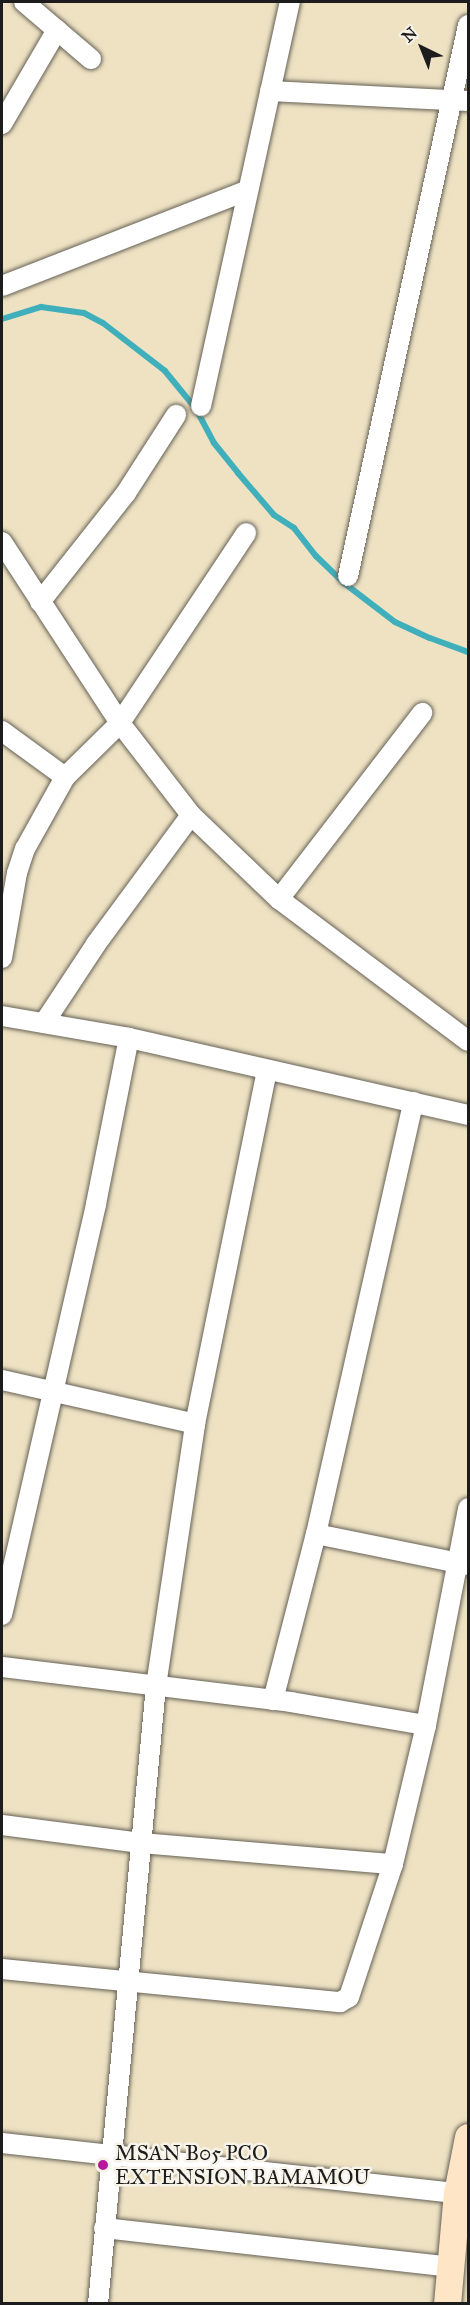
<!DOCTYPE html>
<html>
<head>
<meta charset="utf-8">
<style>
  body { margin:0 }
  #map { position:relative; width:470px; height:2305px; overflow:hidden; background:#eee2c3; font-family:"IM FELL Great Primer",serif }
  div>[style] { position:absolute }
  .stream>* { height:6px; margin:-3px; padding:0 3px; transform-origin:3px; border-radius:3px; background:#40afbc }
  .roads { filter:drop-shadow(0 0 2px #666156) drop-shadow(0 0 2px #666156) }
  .minor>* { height:20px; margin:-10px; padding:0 10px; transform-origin:10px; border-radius:10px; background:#fff }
  .secondary>* { height:27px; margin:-13.5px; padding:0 13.5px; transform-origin:13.5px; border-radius:13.5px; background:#fee5c5 }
  .dots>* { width:16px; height:16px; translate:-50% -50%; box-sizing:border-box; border:3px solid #f7f3e8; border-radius:50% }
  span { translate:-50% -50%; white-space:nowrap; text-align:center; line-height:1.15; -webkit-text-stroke:5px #f7f3e8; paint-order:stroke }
  .poi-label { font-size:21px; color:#1c1c1c }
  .left { translate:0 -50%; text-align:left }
  .frame { position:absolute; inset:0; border:3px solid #1c1c1c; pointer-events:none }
  .north { position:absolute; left:392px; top:18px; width:60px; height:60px; -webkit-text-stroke:4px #f7f3e8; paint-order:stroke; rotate:317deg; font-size:16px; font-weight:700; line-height:24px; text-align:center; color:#1c1c1c }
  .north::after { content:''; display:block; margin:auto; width:21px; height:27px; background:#1c1c1c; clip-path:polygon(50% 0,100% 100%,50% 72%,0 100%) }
</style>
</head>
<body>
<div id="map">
  <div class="stream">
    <i style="left:2px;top:319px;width:41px;rotate:-17.1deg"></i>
    <i style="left:41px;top:307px;width:43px;rotate:7.9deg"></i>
    <i style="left:84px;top:313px;width:21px;rotate:28deg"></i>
    <i style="left:103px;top:323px;width:78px;rotate:37.7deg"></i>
    <i style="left:165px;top:371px;width:49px;rotate:50.8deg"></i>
    <i style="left:196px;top:409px;width:38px;rotate:62deg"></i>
    <i style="left:214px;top:443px;width:38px;rotate:51deg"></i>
    <i style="left:238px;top:473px;width:55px;rotate:49.4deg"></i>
    <i style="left:274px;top:515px;width:24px;rotate:33deg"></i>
    <i style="left:294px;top:528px;width:36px;rotate:52deg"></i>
    <i style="left:316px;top:556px;width:39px;rotate:44deg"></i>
    <i style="left:344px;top:583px;width:64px;rotate:37.4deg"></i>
    <i style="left:395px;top:622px;width:38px;rotate:25deg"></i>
    <i style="left:430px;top:638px;width:40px;rotate:20.2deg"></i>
  </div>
  <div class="roads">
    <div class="minor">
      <i style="left:24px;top:2px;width:88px;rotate:40.4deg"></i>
      <i style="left:270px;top:91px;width:198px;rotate:2.9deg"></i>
      <i style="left:2px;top:124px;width:109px;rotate:-59.7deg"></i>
      <i style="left:2px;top:286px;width:264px;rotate:-21.3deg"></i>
      <i style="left:201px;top:406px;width:414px;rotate:-77.6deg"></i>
      <i style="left:2px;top:542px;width:216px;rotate:56.9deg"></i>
      <i style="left:120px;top:723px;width:116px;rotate:52.3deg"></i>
      <i style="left:191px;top:815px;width:122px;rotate:43.7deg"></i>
      <i style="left:279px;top:899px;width:236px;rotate:36.9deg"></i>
      <i style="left:348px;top:576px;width:564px;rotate:-77.71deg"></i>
      <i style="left:40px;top:602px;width:139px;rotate:-51.7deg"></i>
      <i style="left:126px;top:493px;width:93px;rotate:-57.3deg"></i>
      <i style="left:2px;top:731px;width:78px;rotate:36.1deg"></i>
      <i style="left:279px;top:899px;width:235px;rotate:-52.4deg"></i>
      <i style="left:2px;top:958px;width:86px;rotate:-80deg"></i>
      <i style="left:17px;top:873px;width:25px;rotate:-72deg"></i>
      <i style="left:25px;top:849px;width:82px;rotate:-60.9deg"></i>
      <i style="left:65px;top:777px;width:77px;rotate:-44.5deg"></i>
      <i style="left:120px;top:723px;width:228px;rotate:-56.4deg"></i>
      <i style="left:2px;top:1016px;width:129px;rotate:9.8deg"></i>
      <i style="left:129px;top:1038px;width:348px;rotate:12.8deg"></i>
      <i style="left:44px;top:1023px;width:95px;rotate:-56.6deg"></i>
      <i style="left:96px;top:944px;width:160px;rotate:-53.6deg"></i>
      <i style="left:2px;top:1380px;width:198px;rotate:12.8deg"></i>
      <i style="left:316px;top:1534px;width:155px;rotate:11.5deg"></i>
      <i style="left:2px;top:1615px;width:422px;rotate:-77.1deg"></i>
      <i style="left:96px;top:1204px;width:169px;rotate:-78.8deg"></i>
      <i style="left:2px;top:1667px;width:291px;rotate:6.9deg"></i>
      <i style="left:291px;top:1702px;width:137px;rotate:9.7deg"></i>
      <i style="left:273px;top:1700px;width:171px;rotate:-75.5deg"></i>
      <i style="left:316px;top:1534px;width:443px;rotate:-77.3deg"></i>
      <i style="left:2px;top:1825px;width:140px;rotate:7.4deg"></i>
      <i style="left:141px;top:1843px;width:253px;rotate:4.8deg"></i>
      <i style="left:2px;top:1969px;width:340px;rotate:5.6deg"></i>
      <i style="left:340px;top:2002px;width:10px;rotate:-29deg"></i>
      <i style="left:349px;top:1997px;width:140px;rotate:-71.7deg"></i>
      <i style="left:393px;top:1864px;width:143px;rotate:-76.6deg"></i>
      <i style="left:426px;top:1725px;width:221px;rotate:-79deg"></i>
      <i style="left:2px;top:2143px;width:458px;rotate:6.3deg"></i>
      <i style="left:457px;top:2193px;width:13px;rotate:29deg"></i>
      <i style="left:104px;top:2228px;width:348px;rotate:6.4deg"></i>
      <i style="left:98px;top:2304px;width:621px;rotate:-84.64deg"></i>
      <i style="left:156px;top:1686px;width:265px;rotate:-81.5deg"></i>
      <i style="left:195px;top:1424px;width:360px;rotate:-78.5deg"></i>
    </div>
    <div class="secondary">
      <i style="left:447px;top:2304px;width:111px;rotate:-84.9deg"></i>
      <i style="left:457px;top:2193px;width:57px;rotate:-78.9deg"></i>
    </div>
  </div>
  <div class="dots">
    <i style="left:103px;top:2165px;background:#b5179e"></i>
  </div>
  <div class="poi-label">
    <span class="left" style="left:115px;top:2165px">MSAN B05 PCO<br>EXTENSION BAMAMOU</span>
  </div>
  <div class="frame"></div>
  <div class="north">N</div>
</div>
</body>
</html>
